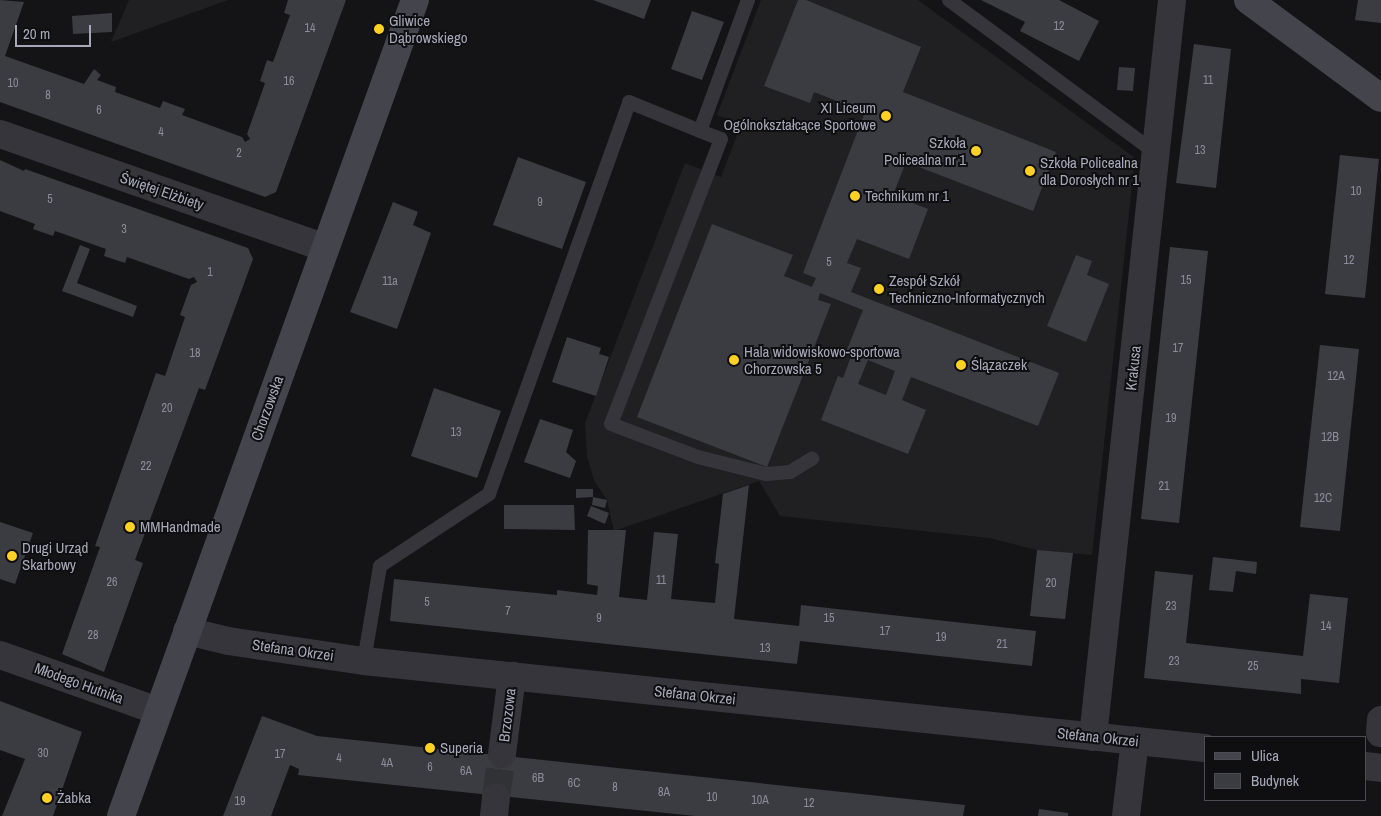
<!DOCTYPE html>
<html>
<head>
<meta charset="utf-8">
<style>
  body { margin:0 }
  #map { position:relative; width:1381px; height:816px; overflow:hidden; background:#141416; font-family:"Archivo Narrow",sans-serif }
  div>[style] { position:absolute }
  .built>* { inset:0; background:#202023 }
  .building>* { inset:0; background:#3b3c41 }
  .street-tunnel>* { height:28px; margin-top:-14px; transform-origin:0; background:repeating-linear-gradient(90deg,#313236 0 28px,transparent 0 42px) }
  .lane>* { height:14px; margin:-7px; padding:0 7px; transform-origin:7px; border-radius:7px; background:#35353b }
  .street>* { height:28px; margin:-14px; padding:0 14px; transform-origin:14px; border-radius:14px; background:#35353b }
  .secondary>* { height:28px; margin:-14px; padding:0 14px; transform-origin:14px; border-radius:14px; background:#43444c }
  .dots>* { width:14px; height:14px; translate:-50% -50%; box-sizing:border-box; border:2px solid #0f0f11; border-radius:50% }
  span { translate:-50% -50%; white-space:nowrap; text-align:center; line-height:1.15; -webkit-text-stroke:4px #0f0f11; paint-order:stroke }
  .number-label { font-size:12px; color:#8a8d9a }
  .number-label span { -webkit-text-stroke-width:0 }
  .poi-label { font-size:15px; color:#a5a8b8 }
  .left { translate:0 -50%; text-align:left }
  .right { translate:-100% -50%; text-align:right }
  .street-label { font-size:15px; color:#a5a8b8 }
  .legend { position:absolute; left:1204px; top:736px; width:162px; height:65px; box-sizing:border-box; background:#0f0f11; border:1px solid #4b4c54; margin:0; padding:6px 9px; list-style:none; font-size:15px; color:#a5a8b8 }
  .legend li { display:flex; align-items:center; gap:10px; height:25px }
  .legend b { width:25px; border:1px solid #4b4c54 }
  .scale { position:absolute; left:15px; top:25px; width:76px; height:22px; box-sizing:border-box; border:2px solid #a5a8b8; border-top:0; padding-left:6px; font-size:15px; line-height:18px; white-space:nowrap; color:#a5a8b8; -webkit-text-stroke:4px #0f0f11; paint-order:stroke }
</style>
</head>
<body>
<div id="map">
  <div class="built">
    <i style="clip-path:polygon(129px 0,228px 0,111px 42px)"></i>
    <i style="clip-path:polygon(761px 0,918px 0,1135px 158px,1092px 555px,1037px 550px,990px 538px,780px 516px,759px 481px,614px 531px,607px 500px,594px 480px,587px 456px,585px 423px,685px 163px,721px 177px,741px 125px,717px 115px)"></i>
  </div>
  <div class="building">
    <i style="clip-path:polygon(0 0,24px 2px,5px 56px,84px 84px,94px 69px,101px 75px,97px 80px,116px 87px,115px 92px,160px 108px,163px 101px,185px 109px,182px 115px,242px 137px,245px 142px,250px 139px,247px 134px,265px 83px,260px 81px,267px 60px,273px 62px,290px 15px,284px 13px,288px 0,346px 0,276px 192px,265px 197px,0 102px)"></i>
    <i style="clip-path:polygon(593px 0,651px 0,644px 19px)"></i>
    <i style="clip-path:polygon(evenodd,798px 0,806px 0,921px 47px,903px 92px,1056px 152px,1033px 211px,906px 162px,893px 195px,928px 209px,909px 259px,857px 239px,847px 263px,861px 268px,851px 292px,1059px 373px,1038px 426px,911px 377px,902px 400px,926px 410px,908px 454px,821px 420px,838px 376px,843px 378px,852px 354px,846px 352px,863px 310px,820px 293px,818px 300px,831px 304px,767px 467px,637px 417px,712px 224px,793px 255px,784px 276px,812px 287px,816px 278px,803px 273px,865px 112px,814px 92px,810px 103px,764px 86px,798px 0,868px 360px,895px 371px,886px 395px,858px 384px,868px 360px)"></i>
    <i style="clip-path:polygon(981px 0,1059px 0,1099px 21px,1079px 61px,1020px 31px,1025px 22px)"></i>
    <i style="clip-path:polygon(1358px 0,1381px 0,1381px 23px,1355px 20px)"></i>
    <i style="clip-path:polygon(692px 11px,724px 22px,702px 80px,671px 69px)"></i>
    <i style="clip-path:polygon(112px 13px,112px 32px,73px 34px,72px 16px)"></i>
    <i style="clip-path:polygon(1194px 44px,1231px 49px,1216px 188px,1176px 183px)"></i>
    <i style="clip-path:polygon(1119px 67px,1135px 68px,1133px 91px,1117px 90px)"></i>
    <i style="clip-path:polygon(1340px 155px,1379px 159px,1365px 298px,1325px 294px)"></i>
    <i style="clip-path:polygon(518px 157px,586px 182px,562px 249px,493px 225px)"></i>
    <i style="clip-path:polygon(0 160px,24px 171px,25px 169px,248px 248px,253px 259px,205px 390px,199px 388px,135px 560px,143px 563px,104px 672px,62px 654px,100px 547px,95px 546px,156px 373px,165px 376px,185px 317px,180px 315px,191px 285px,197px 282px,194px 277px,189px 279px,127px 257px,125px 263px,104px 256px,106px 249px,55px 231px,53px 236px,33px 229px,35px 224px,0 211px)"></i>
    <i style="clip-path:polygon(393px 202px,418px 212px,413px 225px,431px 233px,397px 329px,350px 312px)"></i>
    <i style="clip-path:polygon(80px 245px,90px 249px,77px 283px,137px 306px,133px 317px,62px 291px)"></i>
    <i style="clip-path:polygon(1170px 247px,1208px 251px,1179px 523px,1141px 519px)"></i>
    <i style="clip-path:polygon(1076px 255px,1092px 261px,1087px 275px,1109px 284px,1086px 342px,1047px 326px)"></i>
    <i style="clip-path:polygon(567px 337px,601px 348px,599px 354px,609px 357px,596px 396px,552px 382px)"></i>
    <i style="clip-path:polygon(1320px 345px,1359px 349px,1340px 531px,1300px 527px)"></i>
    <i style="clip-path:polygon(434px 388px,501px 411px,477px 478px,411px 456px)"></i>
    <i style="clip-path:polygon(540px 419px,573px 430px,566px 452px,576px 461px,570px 478px,524px 462px)"></i>
    <i style="clip-path:polygon(749px 485px,734px 619px,799px 626px,801px 605px,1036px 631px,1032px 666px,800px 641px,797px 664px,390px 621px,394px 579px,557px 595px,557px 590px,597px 595px,598px 586px,587px 584px,588px 530px,626px 530px,619px 597px,647px 600px,654px 532px,678px 534px,671px 599px,715px 603px,719px 564px,715px 563px,723px 494px)"></i>
    <i style="clip-path:polygon(576px 489px,593px 489px,593px 497px,576px 498px)"></i>
    <i style="clip-path:polygon(593px 497px,607px 500px,605px 508px,592px 505px)"></i>
    <i style="clip-path:polygon(504px 505px,574px 505px,575px 530px,504px 529px)"></i>
    <i style="clip-path:polygon(591px 506px,609px 513px,605px 524px,587px 516px)"></i>
    <i style="clip-path:polygon(0 522px,33px 533px,15px 584px,0 579px)"></i>
    <i style="clip-path:polygon(1037px 550px,1073px 553px,1065px 619px,1030px 616px)"></i>
    <i style="clip-path:polygon(1213px 557px,1257px 562px,1256px 574px,1236px 571px,1233px 592px,1209px 590px)"></i>
    <i style="clip-path:polygon(1155px 571px,1193px 575px,1186px 643px,1303px 656px,1310px 594px,1348px 598px,1339px 683px,1301px 679px,1301px 694px,1144px 678px)"></i>
    <i style="clip-path:polygon(0 701px,82px 732px,53px 816px,2px 816px,25px 759px,0 750px)"></i>
    <i style="clip-path:polygon(262px 716px,317px 736px,965px 805px,963px 816px,695px 816px,298px 775px,299px 769px,290px 765px,271px 816px,223px 816px)"></i>
    <i style="clip-path:polygon(1039px 809px,1068px 813px,1068px 816px,1038px 816px)"></i>
  </div>
  <div class="street-tunnel">
    <i style="left:496px;top:797px;width:43px;rotate:-82.1deg"></i>
  </div>
  <div class="lane">
    <i style="left:949px;top:0;width:257px;rotate:36.5deg"></i>
    <i style="left:700px;top:131px;width:22px;rotate:21deg"></i>
    <i style="left:721px;top:139px;width:305px;rotate:111.1deg"></i>
    <i style="left:611px;top:424px;width:93px;rotate:20.8deg"></i>
    <i style="left:698px;top:457px;width:70px;rotate:14deg"></i>
    <i style="left:766px;top:474px;width:24px;rotate:-5deg"></i>
    <i style="left:790px;top:472px;width:26px;rotate:-31deg"></i>
    <i style="left:364px;top:661px;width:96px;rotate:-80.4deg"></i>
    <i style="left:380px;top:566px;width:131px;rotate:-33.4deg"></i>
    <i style="left:489px;top:494px;width:416px;rotate:-70.3deg"></i>
    <i style="left:629px;top:102px;width:77px;rotate:22.2deg"></i>
    <i style="left:700px;top:131px;width:140px;rotate:-69.9deg"></i>
  </div>
  <div class="street">
    <i style="left:0;top:134px;width:344px;rotate:19.3deg"></i>
    <i style="left:187px;top:631px;width:42px;rotate:13.7deg"></i>
    <i style="left:228px;top:641px;width:137px;rotate:8.4deg"></i>
    <i style="left:364px;top:661px;width:845px;rotate:5.91deg"></i>
    <i style="left:0;top:655px;width:168px;rotate:19.5deg"></i>
    <i style="left:1380px;top:733px;width:13px;rotate:-86deg"></i>
    <i style="left:1093px;top:737px;width:741px;rotate:-83.88deg"></i>
    <i style="left:502px;top:754px;width:79px;rotate:-82.7deg"></i>
    <i style="left:1365px;top:766px;width:16px;rotate:7deg"></i>
    <i style="left:494px;top:816px;width:19px;rotate:-84deg"></i>
    <i style="left:1126px;top:816px;width:76px;rotate:-83.2deg"></i>
  </div>
  <div class="secondary">
    <i style="left:1248px;top:0;width:165px;rotate:36.4deg"></i>
    <i style="left:121px;top:816px;width:867px;rotate:-70.19deg"></i>
  </div>
  <div class="dots">
    <i style="left:379px;top:29px;background:#ffd123"></i>
    <i style="left:886px;top:116px;background:#ffd123"></i>
    <i style="left:976px;top:151px;background:#ffd123"></i>
    <i style="left:1030px;top:171px;background:#ffd123"></i>
    <i style="left:855px;top:196px;background:#ffd123"></i>
    <i style="left:879px;top:289px;background:#ffd123"></i>
    <i style="left:734px;top:360px;background:#ffd123"></i>
    <i style="left:961px;top:365px;background:#ffd123"></i>
    <i style="left:130px;top:527px;background:#ffd123"></i>
    <i style="left:12px;top:556px;background:#ffd123"></i>
    <i style="left:430px;top:748px;background:#ffd123"></i>
    <i style="left:47px;top:798px;background:#ffd123"></i>
  </div>
  <div class="number-label">
    <span style="left:1059px;top:27px">12</span>
    <span style="left:310px;top:29px">14</span>
    <span style="left:1208px;top:81px">11</span>
    <span style="left:289px;top:82px">16</span>
    <span style="left:13px;top:84px">10</span>
    <span style="left:48px;top:96px">8</span>
    <span style="left:99px;top:111px">6</span>
    <span style="left:161px;top:133px">4</span>
    <span style="left:1200px;top:151px">13</span>
    <span style="left:239px;top:154px">2</span>
    <span style="left:1356px;top:192px">10</span>
    <span style="left:50px;top:200px">5</span>
    <span style="left:540px;top:203px">9</span>
    <span style="left:124px;top:230px">3</span>
    <span style="left:1349px;top:261px">12</span>
    <span style="left:829px;top:263px">5</span>
    <span style="left:210px;top:273px">1</span>
    <span style="left:1186px;top:281px">15</span>
    <span style="left:390px;top:282px">11a</span>
    <span style="left:1178px;top:349px">17</span>
    <span style="left:195px;top:354px">18</span>
    <span style="left:1336px;top:377px">12A</span>
    <span style="left:167px;top:409px">20</span>
    <span style="left:1171px;top:419px">19</span>
    <span style="left:456px;top:433px">13</span>
    <span style="left:1330px;top:438px">12B</span>
    <span style="left:146px;top:467px">22</span>
    <span style="left:1164px;top:487px">21</span>
    <span style="left:1323px;top:499px">12C</span>
    <span style="left:661px;top:581px">11</span>
    <span style="left:112px;top:583px">26</span>
    <span style="left:1051px;top:584px">20</span>
    <span style="left:427px;top:603px">5</span>
    <span style="left:1171px;top:607px">23</span>
    <span style="left:508px;top:612px">7</span>
    <span style="left:599px;top:619px">9</span>
    <span style="left:829px;top:619px">15</span>
    <span style="left:1326px;top:627px">14</span>
    <span style="left:885px;top:632px">17</span>
    <span style="left:93px;top:636px">28</span>
    <span style="left:941px;top:638px">19</span>
    <span style="left:1002px;top:645px">21</span>
    <span style="left:765px;top:649px">13</span>
    <span style="left:1174px;top:662px">23</span>
    <span style="left:1253px;top:667px">25</span>
    <span style="left:43px;top:754px">30</span>
    <span style="left:280px;top:755px">17</span>
    <span style="left:339px;top:759px">4</span>
    <span style="left:387px;top:764px">4A</span>
    <span style="left:430px;top:768px">6</span>
    <span style="left:466px;top:772px">6A</span>
    <span style="left:538px;top:779px">6B</span>
    <span style="left:574px;top:784px">6C</span>
    <span style="left:615px;top:788px">8</span>
    <span style="left:664px;top:793px">8A</span>
    <span style="left:712px;top:798px">10</span>
    <span style="left:760px;top:801px">10A</span>
    <span style="left:240px;top:802px">19</span>
    <span style="left:809px;top:804px">12</span>
  </div>
  <div class="poi-label">
    <span class="left" style="left:389px;top:29px">Gliwice<br>Dąbrowskiego</span>
    <span class="right" style="left:876px;top:116px">XI Liceum<br>Ogólnokształcące Sportowe</span>
    <span class="right" style="left:966px;top:151px">Szkoła<br>Policealna nr 1</span>
    <span class="left" style="left:1040px;top:171px">Szkoła Policealna<br>dla Dorosłych nr 1</span>
    <span class="left" style="left:865px;top:196px">Technikum nr 1</span>
    <span class="left" style="left:889px;top:289px">Zespół Szkół<br>Techniczno-Informatycznych</span>
    <span class="left" style="left:744px;top:360px">Hala widowiskowo-sportowa<br>Chorzowska 5</span>
    <span class="left" style="left:971px;top:365px">Ślązaczek</span>
    <span class="left" style="left:140px;top:527px">MMHandmade</span>
    <span class="left" style="left:22px;top:556px">Drugi Urząd<br>Skarbowy</span>
    <span class="left" style="left:440px;top:748px">Superia</span>
    <span class="left" style="left:57px;top:798px">Żabka</span>
  </div>
  <div class="street-label">
    <span style="left:162px;top:191px;rotate:19deg">Świętej Elżbiety</span>
    <span style="left:1133px;top:368px;rotate:-84deg">Krakusa</span>
    <span style="left:267px;top:408px;rotate:-70deg">Chorzowska</span>
    <span style="left:293px;top:650px;rotate:8deg">Stefana Okrzei</span>
    <span style="left:79px;top:683px;rotate:20deg">Młodego Hutnika</span>
    <span style="left:695px;top:695px;rotate:6deg">Stefana Okrzei</span>
    <span style="left:507px;top:715px;rotate:-83deg">Brzozowa</span>
    <span style="left:1098px;top:737px;rotate:6deg">Stefana Okrzei</span>
  </div>
  <ul class="legend">
  <li><b style="height:6px;background:#43444c"></b>Ulica</li>
  <li><b style="height:14px;background:#3b3c41"></b>Budynek</li>
  </ul>
  <div class="scale">20 m</div>
</div>
</body>
</html>
